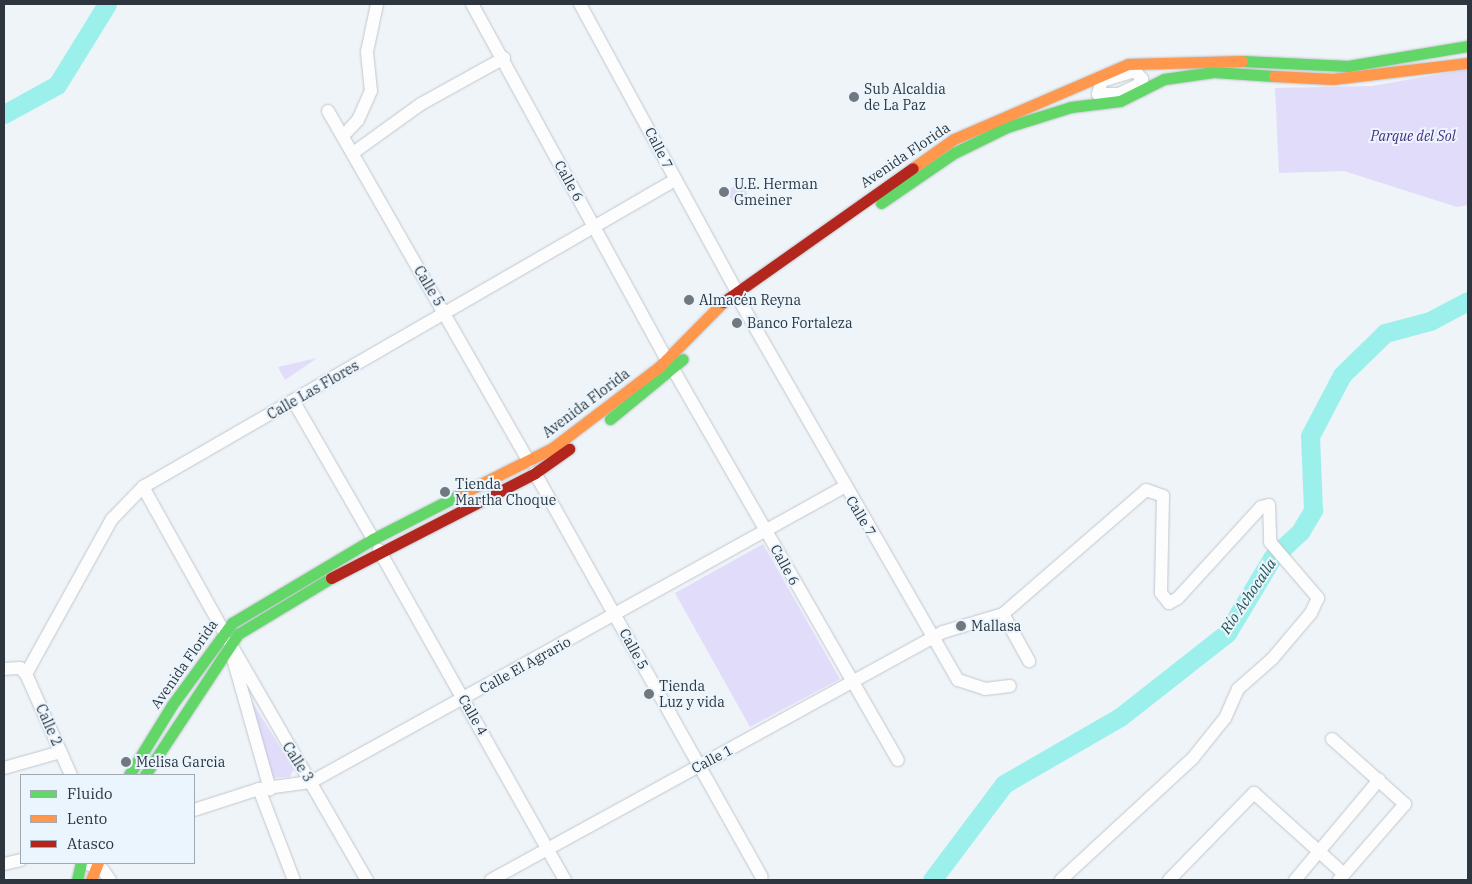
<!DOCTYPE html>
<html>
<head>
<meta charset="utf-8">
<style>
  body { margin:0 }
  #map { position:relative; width:1472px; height:884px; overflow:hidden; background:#eff4f9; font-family:"IBM Plex Serif",serif }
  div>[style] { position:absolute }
  .green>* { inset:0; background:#e1dcfa }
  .round { border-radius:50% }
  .river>* { height:19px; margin:-9.5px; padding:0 9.5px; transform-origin:9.5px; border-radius:9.5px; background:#9cf0eb }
  .roads { filter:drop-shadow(0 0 1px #c0c7cc) drop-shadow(0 0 1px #c0c7cc) }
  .street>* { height:12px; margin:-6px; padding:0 6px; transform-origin:6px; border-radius:6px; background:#fdfdfe }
  .fast>* { height:11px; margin:-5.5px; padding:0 5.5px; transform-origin:5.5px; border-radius:5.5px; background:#63d668 }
  .slow>* { height:11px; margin:-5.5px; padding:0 5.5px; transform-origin:5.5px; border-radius:5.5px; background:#ff974d }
  .jam>* { height:11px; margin:-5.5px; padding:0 5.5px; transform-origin:5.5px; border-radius:5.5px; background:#b3261e }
  .dots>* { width:14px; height:14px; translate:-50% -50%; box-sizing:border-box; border:2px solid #ebf5fd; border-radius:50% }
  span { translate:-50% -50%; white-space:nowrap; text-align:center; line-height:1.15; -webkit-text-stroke:4px #ebf5fd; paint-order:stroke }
  .poi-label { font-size:14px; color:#2d363e }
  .left { translate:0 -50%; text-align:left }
  .park-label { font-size:14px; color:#4b2b81; font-style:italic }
  .street-label { font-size:14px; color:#2d363e }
  .water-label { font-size:15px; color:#235653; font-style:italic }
  .frame { position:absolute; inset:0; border:5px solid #2d363e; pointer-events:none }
  .legend { position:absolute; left:20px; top:774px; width:175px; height:90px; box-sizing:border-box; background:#ebf5fd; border:1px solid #9fa9b1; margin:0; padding:6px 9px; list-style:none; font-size:15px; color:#2d363e }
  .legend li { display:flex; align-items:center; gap:10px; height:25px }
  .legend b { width:25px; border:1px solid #9fa9b1 }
</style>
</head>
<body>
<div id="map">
  <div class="green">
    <i style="clip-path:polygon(1468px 69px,1468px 205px,1457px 207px,1344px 171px,1279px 173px,1275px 88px,1372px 86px)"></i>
    <i class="round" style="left:729px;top:185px;width:18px;height:18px"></i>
    <i style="clip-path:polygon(317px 358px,285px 380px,278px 367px)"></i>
    <i style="clip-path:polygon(763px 544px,840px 679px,750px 727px,675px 593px)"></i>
    <i style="clip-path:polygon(249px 697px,294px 769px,290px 777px,273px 778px)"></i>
  </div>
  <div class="river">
    <i style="left:4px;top:114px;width:60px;rotate:-28.7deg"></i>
    <i style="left:57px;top:85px;width:95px;rotate:-58.3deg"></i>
    <i style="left:932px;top:880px;width:120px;rotate:-53.1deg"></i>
    <i style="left:1004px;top:784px;width:134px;rotate:-30deg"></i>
    <i style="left:1120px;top:717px;width:136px;rotate:-38.1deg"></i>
    <i style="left:1227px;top:633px;width:87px;rotate:-59deg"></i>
    <i style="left:1272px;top:558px;width:38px;rotate:-43deg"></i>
    <i style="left:1300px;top:532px;width:26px;rotate:-59deg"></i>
    <i style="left:1313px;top:510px;width:74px;rotate:-92.3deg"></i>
    <i style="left:1310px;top:436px;width:69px;rotate:-62.3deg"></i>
    <i style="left:1342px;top:375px;width:60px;rotate:-44.3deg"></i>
    <i style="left:1385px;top:333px;width:47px;rotate:-14.9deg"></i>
    <i style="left:1430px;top:321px;width:43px;rotate:-27.8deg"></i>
  </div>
  <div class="roads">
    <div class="street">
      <i style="left:472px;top:4px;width:405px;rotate:61.3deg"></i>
      <i style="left:580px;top:4px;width:328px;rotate:61.4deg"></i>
      <i style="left:1135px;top:71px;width:11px;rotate:49deg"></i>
      <i style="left:1142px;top:79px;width:7px;rotate:124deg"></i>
      <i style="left:1138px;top:85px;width:21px;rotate:155deg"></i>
      <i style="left:1119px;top:94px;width:21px;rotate:180deg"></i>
      <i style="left:1098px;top:94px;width:14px;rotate:-73deg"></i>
      <i style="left:1102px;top:81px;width:34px;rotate:-17deg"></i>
      <i style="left:328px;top:111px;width:404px;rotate:60.2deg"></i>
      <i style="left:343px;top:136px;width:22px;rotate:-47deg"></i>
      <i style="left:358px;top:120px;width:32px;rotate:-66deg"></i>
      <i style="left:371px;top:91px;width:39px;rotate:-96deg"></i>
      <i style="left:367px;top:52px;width:49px;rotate:-78.2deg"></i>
      <i style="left:353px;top:153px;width:84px;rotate:-35.8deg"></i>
      <i style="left:421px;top:104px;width:95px;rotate:-29deg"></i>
      <i style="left:741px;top:303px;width:435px;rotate:60.1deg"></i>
      <i style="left:958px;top:680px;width:28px;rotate:18deg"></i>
      <i style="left:985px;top:689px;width:25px;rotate:-7deg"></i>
      <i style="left:673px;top:369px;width:451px;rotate:60.1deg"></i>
      <i style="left:294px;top:402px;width:158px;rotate:60deg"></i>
      <i style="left:535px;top:473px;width:463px;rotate:60.7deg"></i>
      <i style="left:143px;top:487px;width:164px;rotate:60.8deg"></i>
      <i style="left:379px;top:550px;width:379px;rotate:60.6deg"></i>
      <i style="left:1003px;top:614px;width:54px;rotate:61deg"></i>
      <i style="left:230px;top:643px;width:274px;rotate:60deg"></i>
      <i style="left:230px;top:648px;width:147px;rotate:74.2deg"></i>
      <i style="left:4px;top:669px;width:16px;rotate:-4deg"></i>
      <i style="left:20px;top:668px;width:8px;rotate:45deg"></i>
      <i style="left:26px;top:674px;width:111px;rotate:66deg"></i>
      <i style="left:26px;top:674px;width:177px;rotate:-61deg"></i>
      <i style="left:112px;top:519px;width:45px;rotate:-45.9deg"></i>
      <i style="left:143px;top:487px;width:614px;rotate:-29.99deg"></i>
      <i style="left:1332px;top:739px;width:98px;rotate:41.7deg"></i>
      <i style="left:1405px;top:804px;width:101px;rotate:131deg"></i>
      <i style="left:4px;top:768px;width:59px;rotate:-15.7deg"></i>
      <i style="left:259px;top:789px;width:97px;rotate:69deg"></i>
      <i style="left:194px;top:810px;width:68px;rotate:-17.9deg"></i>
      <i style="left:259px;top:789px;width:52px;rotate:-7.7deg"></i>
      <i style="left:311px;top:782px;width:609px;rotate:-28.96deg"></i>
      <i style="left:4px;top:864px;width:17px;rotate:-13deg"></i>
      <i style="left:90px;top:865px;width:14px;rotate:21deg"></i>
      <i style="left:103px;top:870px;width:12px;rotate:55deg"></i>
      <i style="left:491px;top:880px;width:516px;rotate:-28.75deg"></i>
      <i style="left:943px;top:632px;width:63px;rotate:-16.7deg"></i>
      <i style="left:1003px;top:614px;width:189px;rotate:-40.9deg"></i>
      <i style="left:1146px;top:490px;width:18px;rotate:19deg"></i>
      <i style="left:1163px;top:496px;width:97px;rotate:91.2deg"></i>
      <i style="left:1161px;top:593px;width:13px;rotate:51deg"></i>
      <i style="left:1169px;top:603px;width:10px;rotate:-29deg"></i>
      <i style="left:1178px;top:598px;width:123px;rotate:-47.6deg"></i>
      <i style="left:1261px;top:507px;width:8px;rotate:-14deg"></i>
      <i style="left:1269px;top:505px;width:37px;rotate:88deg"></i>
      <i style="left:1270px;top:542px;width:74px;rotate:49.4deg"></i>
      <i style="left:1318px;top:598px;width:17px;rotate:115deg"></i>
      <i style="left:1311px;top:613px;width:60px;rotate:130.3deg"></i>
      <i style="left:1272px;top:659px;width:45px;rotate:138.6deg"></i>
      <i style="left:1238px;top:689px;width:32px;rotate:114deg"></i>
      <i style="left:1225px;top:718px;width:51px;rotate:128.7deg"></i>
      <i style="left:1193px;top:758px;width:180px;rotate:137.3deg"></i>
      <i style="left:1169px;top:880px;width:122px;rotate:-45.7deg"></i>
      <i style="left:1254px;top:793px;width:121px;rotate:42deg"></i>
      <i style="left:1295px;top:880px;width:131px;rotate:-50deg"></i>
    </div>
    <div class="fast">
      <i style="left:1242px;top:61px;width:106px;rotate:2.7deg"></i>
      <i style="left:1348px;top:66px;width:122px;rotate:-9.5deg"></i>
      <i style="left:881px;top:203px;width:88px;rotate:-34.4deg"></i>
      <i style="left:954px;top:153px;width:59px;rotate:-26.1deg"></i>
      <i style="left:1007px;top:127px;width:67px;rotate:-17.4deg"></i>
      <i style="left:1071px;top:107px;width:49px;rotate:-7deg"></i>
      <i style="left:1120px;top:101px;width:49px;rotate:-26.6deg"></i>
      <i style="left:1164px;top:79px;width:50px;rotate:-8deg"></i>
      <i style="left:1214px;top:72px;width:60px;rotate:3.8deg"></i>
      <i style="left:610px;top:419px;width:94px;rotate:-39.4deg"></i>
      <i style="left:129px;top:775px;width:82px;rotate:-58.4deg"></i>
      <i style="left:172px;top:705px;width:102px;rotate:-53.8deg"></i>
      <i style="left:232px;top:623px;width:164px;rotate:-30.8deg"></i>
      <i style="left:373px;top:539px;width:99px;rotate:-27.1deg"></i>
      <i style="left:145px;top:775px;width:169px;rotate:-56.6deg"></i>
      <i style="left:238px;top:634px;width:109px;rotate:-31.1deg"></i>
      <i style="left:77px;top:880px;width:17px;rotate:-77deg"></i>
    </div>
    <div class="slow">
      <i style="left:1274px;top:76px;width:59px;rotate:2.9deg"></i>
      <i style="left:1333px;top:79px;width:136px;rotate:-6.8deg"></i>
      <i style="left:913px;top:168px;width:50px;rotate:-35.3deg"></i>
      <i style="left:954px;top:139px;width:189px;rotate:-23.3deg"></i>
      <i style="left:1128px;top:64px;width:114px;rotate:-1.5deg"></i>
      <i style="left:461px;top:494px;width:101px;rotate:-26.6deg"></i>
      <i style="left:551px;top:449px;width:136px;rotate:-37.2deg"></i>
      <i style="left:659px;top:367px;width:91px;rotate:-45.4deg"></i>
      <i style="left:91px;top:880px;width:18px;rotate:-68deg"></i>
    </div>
    <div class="jam">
      <i style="left:723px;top:302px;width:232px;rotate:-35.2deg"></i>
      <i style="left:331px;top:578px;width:229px;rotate:-27.2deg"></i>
      <i style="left:535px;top:473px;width:42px;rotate:-35.2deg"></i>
    </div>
  </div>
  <div class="dots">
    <i style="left:854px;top:97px;background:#71787f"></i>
    <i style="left:724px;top:192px;background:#71787f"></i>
    <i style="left:689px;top:300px;background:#71787f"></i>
    <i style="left:737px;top:323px;background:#71787f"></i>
    <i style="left:445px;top:492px;background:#71787f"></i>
    <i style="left:961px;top:626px;background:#71787f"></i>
    <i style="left:649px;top:694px;background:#71787f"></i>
    <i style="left:126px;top:762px;background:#71787f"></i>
  </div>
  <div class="poi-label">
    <span class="left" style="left:864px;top:97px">Sub Alcaldia<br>de La Paz</span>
    <span class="left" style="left:734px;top:192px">U.E. Herman<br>Gmeiner</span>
    <span class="left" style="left:699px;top:300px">Almacén Reyna</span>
    <span class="left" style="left:747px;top:323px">Banco Fortaleza</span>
    <span class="left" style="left:455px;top:492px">Tienda<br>Martha Choque</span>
    <span class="left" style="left:971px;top:626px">Mallasa</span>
    <span class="left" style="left:659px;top:694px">Tienda<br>Luz y vida</span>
    <span class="left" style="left:136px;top:762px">Melisa Garcia</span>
  </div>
  <div class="park-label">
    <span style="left:1413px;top:136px">Parque del Sol</span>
  </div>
  <div class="street-label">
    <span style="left:659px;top:148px;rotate:63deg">Calle 7</span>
    <span style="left:905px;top:155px;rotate:-34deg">Avenida Florida</span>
    <span style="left:569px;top:181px;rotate:61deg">Calle 6</span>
    <span style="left:429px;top:286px;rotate:59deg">Calle 5</span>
    <span style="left:313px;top:390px;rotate:-30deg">Calle Las Flores</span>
    <span style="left:586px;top:403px;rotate:-37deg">Avenida Florida</span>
    <span style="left:861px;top:516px;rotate:59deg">Calle 7</span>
    <span style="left:785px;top:565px;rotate:61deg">Calle 6</span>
    <span style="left:634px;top:649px;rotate:61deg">Calle 5</span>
    <span style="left:184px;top:664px;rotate:-55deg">Avenida Florida</span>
    <span style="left:525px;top:665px;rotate:-29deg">Calle El Agrario</span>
    <span style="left:473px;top:715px;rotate:60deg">Calle 4</span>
    <span style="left:49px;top:725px;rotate:66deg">Calle 2</span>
    <span style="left:712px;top:759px;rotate:-28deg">Calle 1</span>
    <span style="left:298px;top:762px;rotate:57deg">Calle 3</span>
  </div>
  <div class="water-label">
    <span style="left:1248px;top:596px;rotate:-56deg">Río Achocalla</span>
  </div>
  <div class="frame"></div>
  <ul class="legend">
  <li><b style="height:6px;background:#63d668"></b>Fluido</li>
  <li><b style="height:6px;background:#ff974d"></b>Lento</li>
  <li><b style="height:6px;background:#b3261e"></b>Atasco</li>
  </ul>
</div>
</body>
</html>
